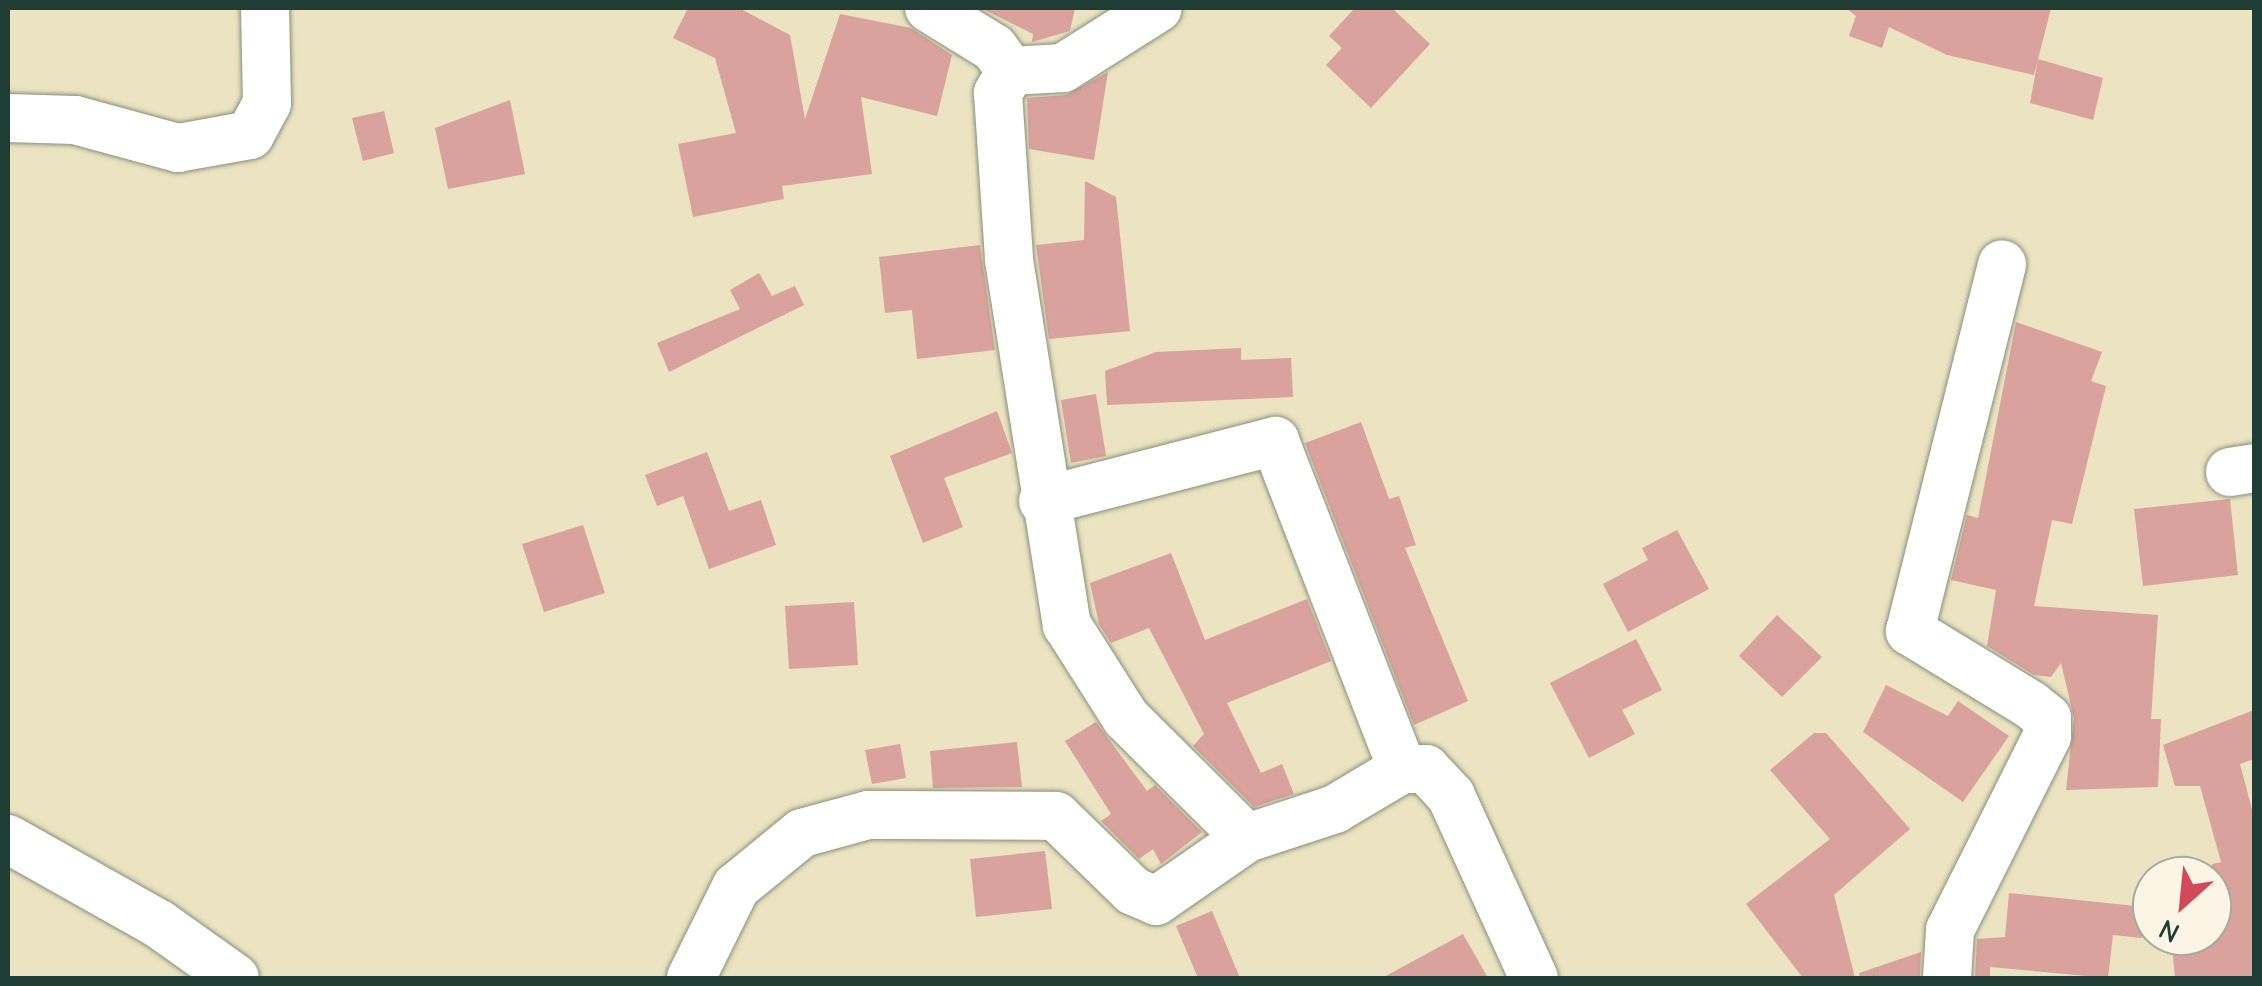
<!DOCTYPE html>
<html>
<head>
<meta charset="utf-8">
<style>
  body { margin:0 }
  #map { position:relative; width:2262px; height:986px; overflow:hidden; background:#ebe3c1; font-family:"Comic Neue",sans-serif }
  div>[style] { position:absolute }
  .building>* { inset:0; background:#d9a29d }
  .roads { filter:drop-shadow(0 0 2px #85907a) drop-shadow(0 0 2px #85907a) }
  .street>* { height:48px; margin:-24px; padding:0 24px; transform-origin:24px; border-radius:24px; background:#fff }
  span { translate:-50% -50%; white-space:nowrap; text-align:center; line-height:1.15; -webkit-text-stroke:10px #fcf5e5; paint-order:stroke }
  .frame { position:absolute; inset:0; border:10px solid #1f3d34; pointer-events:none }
  .north { position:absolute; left:2132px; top:856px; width:100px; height:100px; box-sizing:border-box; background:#fcf5e5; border:2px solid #a4ab9e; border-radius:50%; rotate:207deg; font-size:28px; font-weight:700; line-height:40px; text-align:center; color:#1f3d34 }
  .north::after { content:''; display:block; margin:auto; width:35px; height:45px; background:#d1495b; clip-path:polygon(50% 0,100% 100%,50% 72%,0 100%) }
</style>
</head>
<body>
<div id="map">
  <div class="building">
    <i style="clip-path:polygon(688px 8px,739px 8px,790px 35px,805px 119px,840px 14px,911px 28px,952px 55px,937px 116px,861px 97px,872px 174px,782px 186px,784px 199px,693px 217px,678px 144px,736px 133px,715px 58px,673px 38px)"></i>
    <i style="clip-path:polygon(981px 8px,1075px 8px,1070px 31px,1032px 42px,1033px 34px)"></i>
    <i style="clip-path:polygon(1355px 8px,1392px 8px,1430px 44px,1371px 108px,1326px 65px,1342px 48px,1329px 36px)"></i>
    <i style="clip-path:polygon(1846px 8px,2051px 8px,2034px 75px,1947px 55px,1889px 27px,1882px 48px,1849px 36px,1856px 16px)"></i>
    <i style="clip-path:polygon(2038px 59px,2103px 78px,2093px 120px,2030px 103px)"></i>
    <i style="clip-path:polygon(1108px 72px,1094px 160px,1029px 149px,1027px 98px,1066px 95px)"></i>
    <i style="clip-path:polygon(510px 100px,525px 174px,448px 189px,435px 128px)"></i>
    <i style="clip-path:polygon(384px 111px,394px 153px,363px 161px,352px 118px)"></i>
    <i style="clip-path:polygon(1085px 181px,1116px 197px,1130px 331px,1049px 339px,1036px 245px,1084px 240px)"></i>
    <i style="clip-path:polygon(980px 245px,995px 350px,917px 359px,912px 310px,885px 313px,879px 257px)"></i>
    <i style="clip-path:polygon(759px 273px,772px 296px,795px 286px,804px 305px,669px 372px,657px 343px,740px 309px,730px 290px)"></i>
    <i style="clip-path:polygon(2016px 322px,2102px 352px,2091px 381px,2106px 386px,2072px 524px,2052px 520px,2034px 606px,2158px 615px,2151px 719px,2161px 719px,2158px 787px,2066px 790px,2074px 718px,2061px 663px,2051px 677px,2034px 675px,1987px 646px,1996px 590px,1951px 580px,1967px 515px,1978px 518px)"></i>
    <i style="clip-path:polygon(1241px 348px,1241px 360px,1291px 358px,1293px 397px,1107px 405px,1105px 371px,1156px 352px)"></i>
    <i style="clip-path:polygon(1096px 394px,1106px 456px,1071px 463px,1061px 400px)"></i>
    <i style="clip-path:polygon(997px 411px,1012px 453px,944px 478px,963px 527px,923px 543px,890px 456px)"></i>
    <i style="clip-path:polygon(1361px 422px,1389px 499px,1399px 496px,1416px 545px,1405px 548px,1468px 701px,1414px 725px,1305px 443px)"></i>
    <i style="clip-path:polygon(707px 452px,729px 511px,761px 500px,776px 545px,709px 569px,683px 496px,657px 506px,645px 475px)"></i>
    <i style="clip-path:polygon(2230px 499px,2238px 575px,2143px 586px,2134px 509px)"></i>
    <i style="clip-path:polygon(583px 525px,605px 593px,544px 612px,522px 544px)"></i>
    <i style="clip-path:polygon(1677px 530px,1709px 589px,1628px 632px,1603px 584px,1648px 560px,1642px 548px)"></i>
    <i style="clip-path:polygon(1171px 553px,1205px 640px,1307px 599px,1331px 661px,1227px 703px,1261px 773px,1282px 764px,1294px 794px,1254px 807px,1193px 746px,1204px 734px,1149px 628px,1111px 643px,1099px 624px,1090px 583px)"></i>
    <i style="clip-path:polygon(854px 602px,858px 665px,789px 669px,785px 606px)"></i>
    <i style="clip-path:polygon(1777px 615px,1822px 657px,1782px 697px,1739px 656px)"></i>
    <i style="clip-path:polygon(1636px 639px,1662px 690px,1622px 710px,1635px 734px,1589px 758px,1550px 683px)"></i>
    <i style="clip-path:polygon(1886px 685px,1948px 716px,1958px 701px,2009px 736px,1963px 802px,1863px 732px)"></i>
    <i style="clip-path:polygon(2254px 710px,2254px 759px,2240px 764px,2254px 817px,2254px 978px,2175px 978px,2172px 947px,2212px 944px,2212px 864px,2221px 862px,2200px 786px,2175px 786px,2163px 745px)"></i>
    <i style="clip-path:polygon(1096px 722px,1147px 791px,1155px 785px,1202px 832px,1161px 864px,1153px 849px,1139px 859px,1101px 821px,1111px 814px,1065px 741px)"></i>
    <i style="clip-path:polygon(1814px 733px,1826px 733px,1910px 829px,1834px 895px,1855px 978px,1803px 978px,1746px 904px,1830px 839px,1770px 770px)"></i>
    <i style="clip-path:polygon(1017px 742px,1022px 787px,933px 788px,930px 751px)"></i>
    <i style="clip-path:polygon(900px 744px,906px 778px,872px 784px,865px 750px)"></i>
    <i style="clip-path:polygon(1045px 851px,1052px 909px,976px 917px,970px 859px)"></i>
    <i style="clip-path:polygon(2009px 893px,2145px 907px,2142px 938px,2113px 935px,2108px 978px,1990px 967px,1990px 978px,1975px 978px,1977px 939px,2005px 937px)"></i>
    <i style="clip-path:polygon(1212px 911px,1240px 978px,1198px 978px,1176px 926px)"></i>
    <i style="clip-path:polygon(1463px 934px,1488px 978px,1382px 978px)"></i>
    <i style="clip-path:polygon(1921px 952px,1920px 978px,1860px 978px,1859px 973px)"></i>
  </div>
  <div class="roads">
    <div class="street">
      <i style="left:929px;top:8px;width:76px;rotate:31.6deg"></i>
      <i style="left:994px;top:48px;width:29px;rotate:54deg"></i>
      <i style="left:1011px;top:71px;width:26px;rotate:121deg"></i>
      <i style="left:998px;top:93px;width:167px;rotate:86.2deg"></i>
      <i style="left:1009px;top:260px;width:370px;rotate:81deg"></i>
      <i style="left:1067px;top:625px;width:110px;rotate:57.6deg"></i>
      <i style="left:1126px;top:718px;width:170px;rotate:44.8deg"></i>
      <i style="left:1011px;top:71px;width:52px;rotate:-3.3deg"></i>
      <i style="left:1063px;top:68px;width:112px;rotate:-32.3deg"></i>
      <i style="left:8px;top:118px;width:67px;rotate:1.7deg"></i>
      <i style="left:75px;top:120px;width:107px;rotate:15.2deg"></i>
      <i style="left:178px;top:148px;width:73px;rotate:-10.2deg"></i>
      <i style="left:250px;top:135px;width:36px;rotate:-62deg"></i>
      <i style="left:267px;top:103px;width:95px;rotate:-91.2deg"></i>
      <i style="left:2230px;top:472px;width:24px;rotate:-9deg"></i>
      <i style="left:1043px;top:501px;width:240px;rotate:-14.5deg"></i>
      <i style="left:1275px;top:441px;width:352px;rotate:68.8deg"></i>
      <i style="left:8px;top:839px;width:173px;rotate:29.4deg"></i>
      <i style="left:159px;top:924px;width:93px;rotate:35.4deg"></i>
      <i style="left:691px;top:978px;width:102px;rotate:-63.7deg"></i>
      <i style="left:736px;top:887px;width:85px;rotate:-39.3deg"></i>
      <i style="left:802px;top:833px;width:68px;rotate:-15.3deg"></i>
      <i style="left:868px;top:815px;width:188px;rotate:0.3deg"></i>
      <i style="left:1056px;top:816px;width:107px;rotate:44.2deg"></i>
      <i style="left:1133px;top:891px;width:25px;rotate:23deg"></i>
      <i style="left:1156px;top:901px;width:111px;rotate:-34.7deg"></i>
      <i style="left:1247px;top:838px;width:93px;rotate:-18.2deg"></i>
      <i style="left:1335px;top:809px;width:78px;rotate:-30.8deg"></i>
      <i style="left:1402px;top:769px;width:24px"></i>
      <i style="left:1426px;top:769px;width:37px;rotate:47deg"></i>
      <i style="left:1451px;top:796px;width:200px;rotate:65.5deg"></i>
      <i style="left:1947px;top:978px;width:48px;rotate:-86.4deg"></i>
      <i style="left:1950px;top:930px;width:217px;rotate:-63.4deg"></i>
      <i style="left:2047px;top:736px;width:18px;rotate:-90deg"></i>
      <i style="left:2047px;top:718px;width:21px;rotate:-141deg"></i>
      <i style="left:2031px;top:705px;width:142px;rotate:-148.6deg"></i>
      <i style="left:1910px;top:631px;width:378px;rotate:-75.9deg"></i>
    </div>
  </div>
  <div class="frame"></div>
  <div class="north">N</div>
</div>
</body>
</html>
